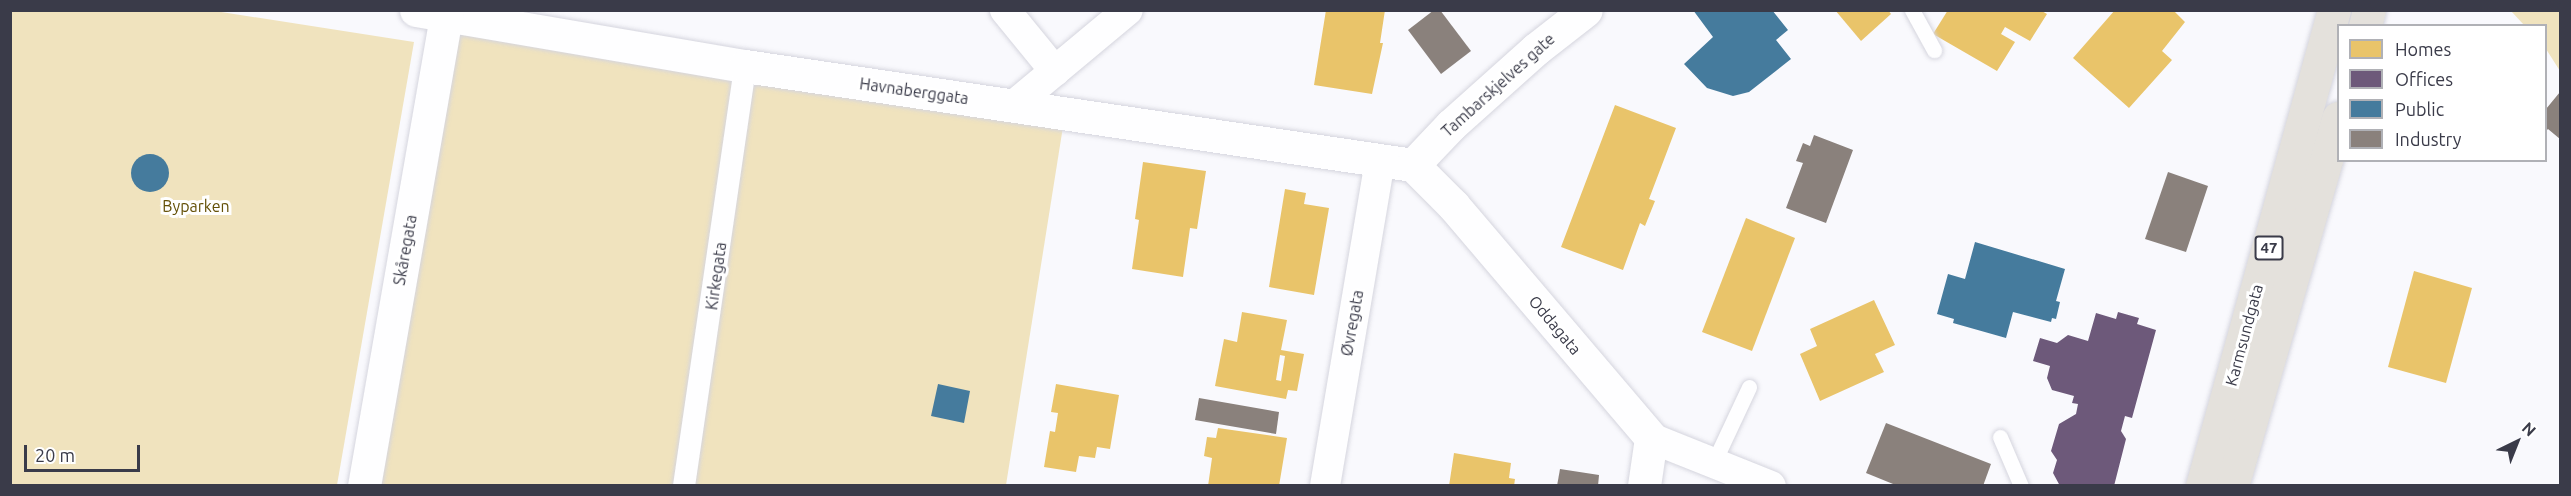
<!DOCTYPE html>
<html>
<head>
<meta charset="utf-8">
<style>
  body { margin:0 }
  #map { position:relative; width:2571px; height:496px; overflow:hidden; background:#f9f9fd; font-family:Ubuntu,sans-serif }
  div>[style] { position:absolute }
  .green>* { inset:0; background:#f0e3be }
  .homes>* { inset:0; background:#e9c46a }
  .offices>* { inset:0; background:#6d597a }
  .public>* { inset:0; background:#457b9d }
  .round { border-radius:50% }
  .industry>* { inset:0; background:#8a817c }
  .roads { filter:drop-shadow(0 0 2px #d5d5de) drop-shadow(0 0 2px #d5d5de) }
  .service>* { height:15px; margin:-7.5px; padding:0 7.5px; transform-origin:7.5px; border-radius:7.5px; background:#fefeff }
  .pedestrian>* { height:22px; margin:-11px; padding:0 11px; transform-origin:11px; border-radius:11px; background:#fefeff }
  .minor>* { height:30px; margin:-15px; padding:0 15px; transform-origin:15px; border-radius:15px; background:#fefeff }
  .tertiary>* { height:33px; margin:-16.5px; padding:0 16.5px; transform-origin:16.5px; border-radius:16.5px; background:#fefeff }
  .primary>* { height:33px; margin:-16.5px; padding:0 16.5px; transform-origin:16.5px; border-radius:16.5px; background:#e4e1dc }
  span { translate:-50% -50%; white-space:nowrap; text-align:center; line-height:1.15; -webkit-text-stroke:6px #fff; paint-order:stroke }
  .shield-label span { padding:2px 4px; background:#fff; border:2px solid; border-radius:4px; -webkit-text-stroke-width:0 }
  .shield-label { font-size:15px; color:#3a3b49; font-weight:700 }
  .street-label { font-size:16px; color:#3a3b49 }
  .park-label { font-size:16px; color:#645007 }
  .frame { position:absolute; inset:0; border:12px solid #3a3b49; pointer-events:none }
  .legend { position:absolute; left:2337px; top:24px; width:210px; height:138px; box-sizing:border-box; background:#fff; border:2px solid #b0b1b6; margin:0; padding:8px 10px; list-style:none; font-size:18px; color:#3a3b49 }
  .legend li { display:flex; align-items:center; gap:12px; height:30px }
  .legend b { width:30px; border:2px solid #b0b1b6 }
  .north { position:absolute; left:2487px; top:412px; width:60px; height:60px; -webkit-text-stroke:4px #fff; paint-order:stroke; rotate:43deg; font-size:16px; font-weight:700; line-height:24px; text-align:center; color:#3a3b49 }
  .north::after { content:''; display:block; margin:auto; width:21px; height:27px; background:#3a3b49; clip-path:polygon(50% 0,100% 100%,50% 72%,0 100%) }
  .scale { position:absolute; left:24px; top:445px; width:116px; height:27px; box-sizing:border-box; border:3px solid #3a3b49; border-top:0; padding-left:8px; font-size:18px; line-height:21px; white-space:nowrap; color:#3a3b49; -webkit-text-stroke:4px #fff; paint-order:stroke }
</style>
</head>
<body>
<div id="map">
  <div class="green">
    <i style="clip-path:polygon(10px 11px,215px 11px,414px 42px,337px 485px,11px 485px)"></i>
    <i style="clip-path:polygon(2511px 11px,2560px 11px,2560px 71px,2546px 49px,2546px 26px,2524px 25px)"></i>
    <i style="clip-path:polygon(446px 15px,1065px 114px,1006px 485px,364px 486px)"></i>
  </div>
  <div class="homes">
    <i style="clip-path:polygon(1326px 10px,1385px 10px,1380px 43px,1383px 43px,1372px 94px,1314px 85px)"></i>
    <i style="clip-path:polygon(1835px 10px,1888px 10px,1891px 14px,1861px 41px)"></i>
    <i style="clip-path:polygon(1948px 10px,2040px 10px,2047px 14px,2030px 41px,2005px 27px,2001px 34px,2015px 42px,1997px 71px,1933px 34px)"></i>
    <i style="clip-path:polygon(2115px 10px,2173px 10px,2185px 22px,2162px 51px,2172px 60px,2129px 108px,2073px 58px)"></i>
    <i style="clip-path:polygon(1615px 105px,1676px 128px,1649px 199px,1655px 201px,1645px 226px,1640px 223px,1623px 270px,1561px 247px)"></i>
    <i style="clip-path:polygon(1143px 162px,1206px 171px,1197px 229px,1190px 228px,1183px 277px,1132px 269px,1139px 220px,1135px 219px)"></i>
    <i style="clip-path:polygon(1285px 189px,1306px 193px,1304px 204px,1329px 208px,1314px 295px,1269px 287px)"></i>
    <i style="clip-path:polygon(1746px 218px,1795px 238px,1752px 351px,1702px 332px)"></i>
    <i style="clip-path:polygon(2414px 271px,2472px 288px,2446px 383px,2388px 367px)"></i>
    <i style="clip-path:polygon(1874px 300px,1895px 345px,1875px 354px,1884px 372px,1820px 401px,1800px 354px,1817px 346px,1810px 329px)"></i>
    <i style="clip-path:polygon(evenodd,1242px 312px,1287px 320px,1281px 350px,1304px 354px,1297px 391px,1288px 390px,1286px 399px,1215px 386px,1224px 339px,1237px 342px,1242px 312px,1280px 355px,1285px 356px,1281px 381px,1276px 380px,1280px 355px)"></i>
    <i style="clip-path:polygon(1056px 384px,1119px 395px,1110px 449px,1097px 447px,1095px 458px,1079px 456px,1076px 472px,1044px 467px,1050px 431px,1055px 432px,1058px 413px,1051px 412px)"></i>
    <i style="clip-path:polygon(1218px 428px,1287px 438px,1279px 486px,1208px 486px,1212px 458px,1204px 456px,1207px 437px,1216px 438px)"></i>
    <i style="clip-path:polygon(1454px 453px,1511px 463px,1509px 478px,1515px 479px,1514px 486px,1449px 486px)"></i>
  </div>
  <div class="offices">
    <i style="clip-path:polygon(2118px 312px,2139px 318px,2137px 324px,2156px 330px,2132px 418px,2125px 416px,2121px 431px,2126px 439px,2114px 486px,2060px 486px,2053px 473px,2057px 460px,2051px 451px,2059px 424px,2076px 414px,2078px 404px,2072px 403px,2074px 396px,2052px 390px,2047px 378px,2050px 366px,2033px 361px,2040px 338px,2057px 343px,2068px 335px,2088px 341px,2096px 313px,2116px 319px)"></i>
  </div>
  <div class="public">
    <i style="clip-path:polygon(1693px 10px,1772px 10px,1788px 30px,1776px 40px,1791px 59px,1749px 92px,1733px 96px,1707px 88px,1684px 64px,1713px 37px)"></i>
    <i class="round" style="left:131px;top:154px;width:38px;height:38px"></i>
    <i style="clip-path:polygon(1975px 242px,2065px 269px,2056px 301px,2060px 302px,2056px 319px,2052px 318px,2051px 322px,2013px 312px,2006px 338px,1953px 323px,1954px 319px,1937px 314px,1948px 274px,1965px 279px)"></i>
    <i style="clip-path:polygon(938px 384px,970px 391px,964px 423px,931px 416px)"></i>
  </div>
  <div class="industry">
    <i style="clip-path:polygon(1434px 10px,1440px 10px,1471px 51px,1441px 74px,1408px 30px)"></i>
    <i style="clip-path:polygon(2560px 92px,2560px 139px,2548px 129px,2546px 131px,2546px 109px)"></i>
    <i style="clip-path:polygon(1814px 135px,1853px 150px,1826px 223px,1786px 208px,1803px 163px,1796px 161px,1803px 143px,1810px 146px)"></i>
    <i style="clip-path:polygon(2168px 172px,2208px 186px,2186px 252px,2145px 239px)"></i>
    <i style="clip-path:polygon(1199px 398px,1279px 412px,1276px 434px,1195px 420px)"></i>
    <i style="clip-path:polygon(1886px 423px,1991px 464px,1983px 486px,1898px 486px,1866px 473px)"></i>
    <i style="clip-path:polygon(1560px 469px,1599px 475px,1598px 486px,1557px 486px)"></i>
  </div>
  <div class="roads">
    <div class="service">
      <i style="left:1912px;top:10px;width:46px;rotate:61.2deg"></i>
      <i style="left:2000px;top:437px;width:53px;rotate:66.8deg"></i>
      <i style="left:1713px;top:464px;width:85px;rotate:-64.9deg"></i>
    </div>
    <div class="pedestrian">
      <i style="left:684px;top:486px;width:424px;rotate:-81.7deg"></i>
    </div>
    <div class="minor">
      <i style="left:1005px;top:10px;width:79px;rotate:50.7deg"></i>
      <i style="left:1014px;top:105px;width:148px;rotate:-39.8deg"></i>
      <i style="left:1651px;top:438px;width:129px;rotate:21.8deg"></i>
      <i style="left:1325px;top:486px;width:331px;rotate:-80.4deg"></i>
    </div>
    <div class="tertiary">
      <i style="left:416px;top:10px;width:334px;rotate:9.7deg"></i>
      <i style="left:745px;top:66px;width:675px;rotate:8.43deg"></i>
      <i style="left:1413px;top:165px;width:57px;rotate:45deg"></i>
      <i style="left:1453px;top:205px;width:306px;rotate:49.6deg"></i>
      <i style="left:1651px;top:438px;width:49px;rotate:98.3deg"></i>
      <i style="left:1413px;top:165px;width:55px;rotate:-46.5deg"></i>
      <i style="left:1451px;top:125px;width:114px;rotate:-41.8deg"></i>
      <i style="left:1536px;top:49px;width:63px;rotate:-38deg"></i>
      <i style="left:364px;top:486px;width:478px;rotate:-80.1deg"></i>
    </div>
    <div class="primary">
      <i style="left:2365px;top:26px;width:16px;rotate:-76deg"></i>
      <i style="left:2202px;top:486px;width:494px;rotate:-74.5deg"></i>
      <i style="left:2232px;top:486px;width:383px;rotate:-73.9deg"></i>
    </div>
  </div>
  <div class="shield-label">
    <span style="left:2269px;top:248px">47</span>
  </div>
  <div class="street-label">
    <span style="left:1498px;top:85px;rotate:-42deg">Tambarskjelves gate</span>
    <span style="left:914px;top:91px;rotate:8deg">Havnaberggata</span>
    <span style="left:405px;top:250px;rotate:-80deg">Skåregata</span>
    <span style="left:716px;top:276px;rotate:-82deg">Kirkegata</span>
    <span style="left:1352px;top:323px;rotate:-80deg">Øvregata</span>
    <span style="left:1555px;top:325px;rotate:50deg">Oddagata</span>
    <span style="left:2244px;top:335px;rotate:-75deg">Karmsundgata</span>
  </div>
  <div class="park-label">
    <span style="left:196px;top:206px">Byparken</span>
  </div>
  <div class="frame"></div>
  <ul class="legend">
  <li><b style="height:16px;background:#e9c46a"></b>Homes</li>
  <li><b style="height:16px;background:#6d597a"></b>Offices</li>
  <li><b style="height:16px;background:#457b9d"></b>Public</li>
  <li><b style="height:16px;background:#8a817c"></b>Industry</li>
  </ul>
  <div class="north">N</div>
  <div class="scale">20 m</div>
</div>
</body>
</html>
